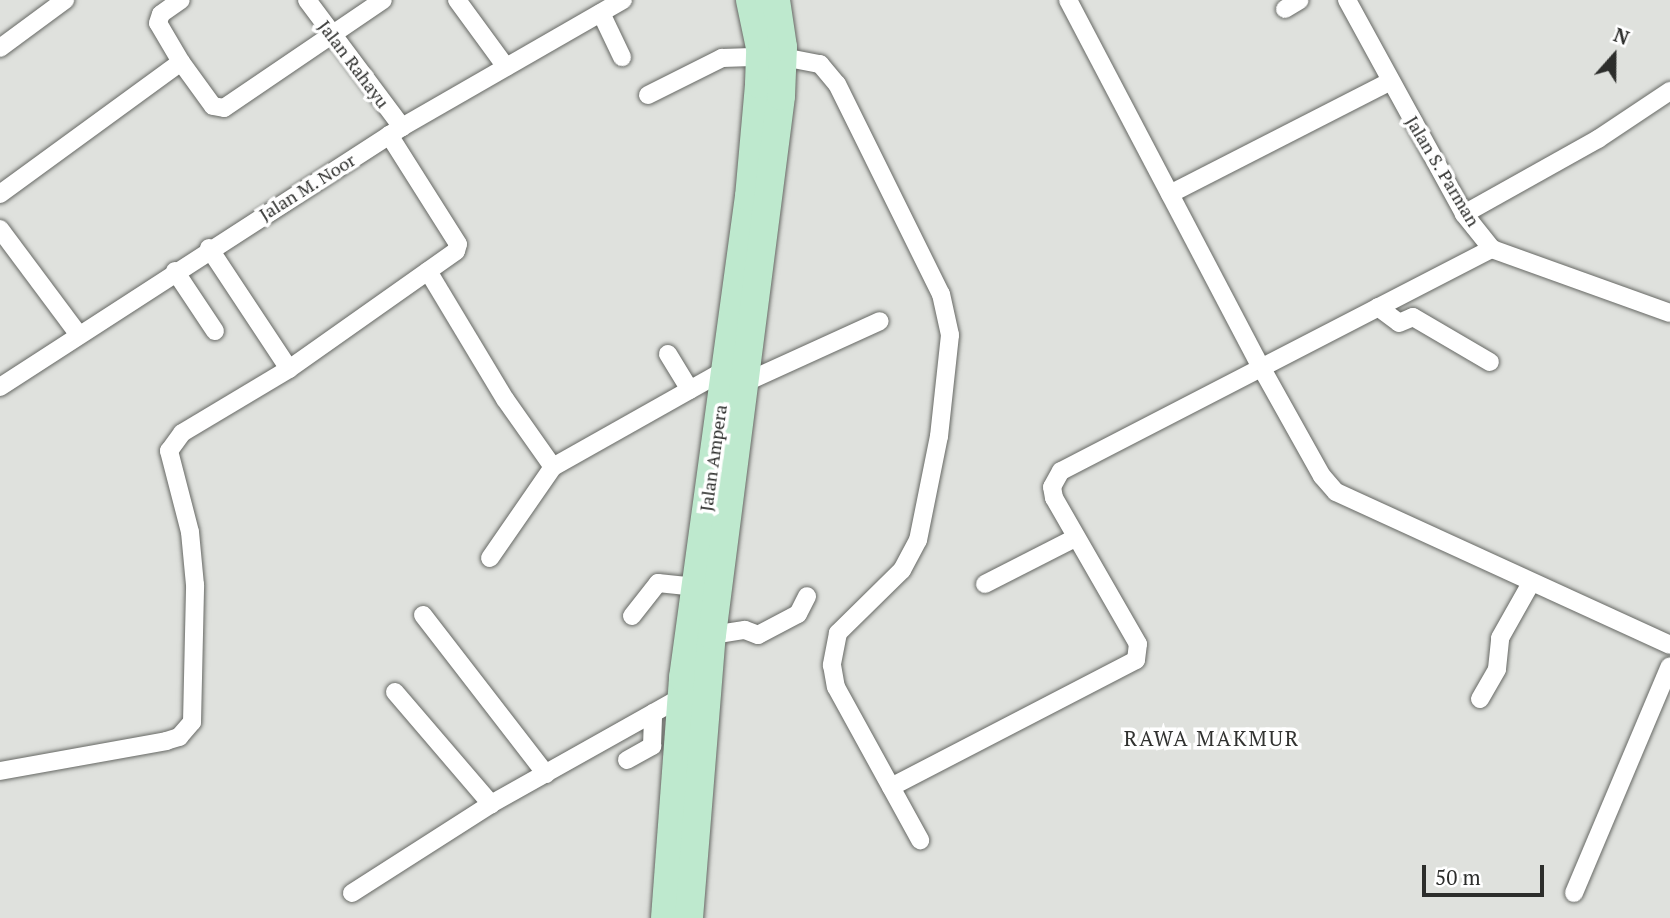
<!DOCTYPE html>
<html>
<head>
<meta charset="utf-8">
<style>
  body { margin:0 }
  #map { position:relative; width:1670px; height:918px; overflow:hidden; background:#dfe1dd; font-family:"PT Serif",serif }
  div>[style] { position:absolute }
  .roads { filter:drop-shadow(0 0 2px #666864) drop-shadow(0 0 2px #666864) }
  .minor>* { height:18px; margin:-9px; padding:0 9px; transform-origin:9px; border-radius:9px; background:#fff }
  .primary>* { height:28px; margin:-14px; padding:0 14px; transform-origin:14px; border-radius:14px; background:#bee9ce }
  span { translate:-50% -50%; white-space:nowrap; text-align:center; line-height:1.15; -webkit-text-stroke:7px #fff; paint-order:stroke }
  .street-label { font-size:18px; color:#2c2d2b }
  .quarter-label { font-size:21px; color:#313230; letter-spacing:2px }
  .north { position:absolute; left:1579px; top:21px; width:70px; height:70px; -webkit-text-stroke:5px #fff; paint-order:stroke; rotate:21deg; font-size:19px; font-weight:700; line-height:28px; text-align:center; color:#2c2d2b }
  .north::after { content:''; display:block; margin:auto; width:24px; height:32px; background:#2c2d2b; clip-path:polygon(50% 0,100% 100%,50% 72%,0 100%) }
  .scale { position:absolute; left:1422px; top:865px; width:122px; height:32px; box-sizing:border-box; border:4px solid #2c2d2b; border-top:0; padding-left:9px; font-size:21px; line-height:24px; white-space:nowrap; color:#2c2d2b; -webkit-text-stroke:5px #fff; paint-order:stroke }
</style>
</head>
<body>
<div id="map">
  <div class="roads">
    <div class="minor">
      <i style="left:307px;top:0;width:159px;rotate:53.2deg"></i>
      <i style="left:457px;top:0;width:83px;rotate:53.8deg"></i>
      <i style="left:1068px;top:0;width:415px;rotate:62.3deg"></i>
      <i style="left:1261px;top:367px;width:125px;rotate:60.8deg"></i>
      <i style="left:1322px;top:476px;width:21px;rotate:49deg"></i>
      <i style="left:1336px;top:492px;width:367px;rotate:24.6deg"></i>
      <i style="left:1347px;top:0;width:244px;rotate:61.3deg"></i>
      <i style="left:1464px;top:214px;width:45px;rotate:51.3deg"></i>
      <i style="left:1492px;top:249px;width:189px;rotate:19.8deg"></i>
      <i style="left:1285px;top:9px;width:17px;rotate:-31deg"></i>
      <i style="left:601px;top:13px;width:49px;rotate:64.5deg"></i>
      <i style="left:0;top:48px;width:81px;rotate:-36.4deg"></i>
      <i style="left:783px;top:57px;width:38px;rotate:11deg"></i>
      <i style="left:820px;top:64px;width:26px;rotate:50deg"></i>
      <i style="left:837px;top:84px;width:234px;rotate:63.7deg"></i>
      <i style="left:941px;top:294px;width:42px;rotate:77.6deg"></i>
      <i style="left:950px;top:335px;width:102px;rotate:96.2deg"></i>
      <i style="left:939px;top:436px;width:106px;rotate:101.4deg"></i>
      <i style="left:918px;top:540px;width:34px;rotate:118deg"></i>
      <i style="left:902px;top:570px;width:90px;rotate:135.5deg"></i>
      <i style="left:838px;top:633px;width:33px;rotate:101deg"></i>
      <i style="left:832px;top:665px;width:22px;rotate:80deg"></i>
      <i style="left:836px;top:687px;width:175px;rotate:61.2deg"></i>
      <i style="left:181px;top:62px;width:54px;rotate:54deg"></i>
      <i style="left:213px;top:106px;width:11px;rotate:10deg"></i>
      <i style="left:224px;top:108px;width:192px;rotate:-34.2deg"></i>
      <i style="left:648px;top:95px;width:83px;rotate:-26.6deg"></i>
      <i style="left:722px;top:58px;width:38px;rotate:-2deg"></i>
      <i style="left:0;top:194px;width:224px;rotate:-36.1deg"></i>
      <i style="left:181px;top:62px;width:45px;rotate:-120.5deg"></i>
      <i style="left:158px;top:23px;width:9px;rotate:-72deg"></i>
      <i style="left:161px;top:14px;width:24px;rotate:-35deg"></i>
      <i style="left:1170px;top:194px;width:248px;rotate:-27.1deg"></i>
      <i style="left:1464px;top:214px;width:154px;rotate:-29.2deg"></i>
      <i style="left:1598px;top:139px;width:87px;rotate:-33.7deg"></i>
      <i style="left:0;top:229px;width:132px;rotate:53.3deg"></i>
      <i style="left:209px;top:248px;width:145px;rotate:56.5deg"></i>
      <i style="left:175px;top:271px;width:72px;rotate:56.3deg"></i>
      <i style="left:428px;top:271px;width:149px;rotate:59deg"></i>
      <i style="left:505px;top:399px;width:83px;rotate:54.8deg"></i>
      <i style="left:1378px;top:307px;width:26px;rotate:37deg"></i>
      <i style="left:1399px;top:323px;width:15px;rotate:-23deg"></i>
      <i style="left:1413px;top:317px;width:89px;rotate:30.3deg"></i>
      <i style="left:668px;top:354px;width:42px;rotate:58.6deg"></i>
      <i style="left:744px;top:383px;width:149px;rotate:-24.5deg"></i>
      <i style="left:0;top:387px;width:479px;rotate:-32.9deg"></i>
      <i style="left:402px;top:127px;width:255px;rotate:-29.9deg"></i>
      <i style="left:490px;top:558px;width:111px;rotate:-55.3deg"></i>
      <i style="left:553px;top:467px;width:197px;rotate:-29.4deg"></i>
      <i style="left:985px;top:584px;width:101px;rotate:-27.1deg"></i>
      <i style="left:423px;top:615px;width:201px;rotate:52.3deg"></i>
      <i style="left:632px;top:616px;width:42px;rotate:-51.8deg"></i>
      <i style="left:658px;top:583px;width:36px;rotate:6deg"></i>
      <i style="left:712px;top:635px;width:33px;rotate:-9deg"></i>
      <i style="left:745px;top:630px;width:14px;rotate:21deg"></i>
      <i style="left:758px;top:635px;width:45px;rotate:-27.7deg"></i>
      <i style="left:798px;top:614px;width:20px;rotate:-63deg"></i>
      <i style="left:395px;top:692px;width:148px;rotate:49.4deg"></i>
      <i style="left:1480px;top:699px;width:34px;rotate:-60deg"></i>
      <i style="left:1497px;top:669px;width:31px;rotate:-84deg"></i>
      <i style="left:1500px;top:638px;width:63px;rotate:-60.6deg"></i>
      <i style="left:627px;top:760px;width:29px;rotate:-29deg"></i>
      <i style="left:652px;top:746px;width:33px;rotate:-88deg"></i>
      <i style="left:0;top:771px;width:169px;rotate:-10.2deg"></i>
      <i style="left:166px;top:741px;width:14px;rotate:-17deg"></i>
      <i style="left:179px;top:737px;width:20px;rotate:-49deg"></i>
      <i style="left:192px;top:722px;width:137px;rotate:-88.7deg"></i>
      <i style="left:195px;top:585px;width:53px;rotate:-95.4deg"></i>
      <i style="left:190px;top:532px;width:84px;rotate:-104.5deg"></i>
      <i style="left:169px;top:451px;width:22px;rotate:-54deg"></i>
      <i style="left:182px;top:433px;width:125px;rotate:-30.9deg"></i>
      <i style="left:289px;top:369px;width:204px;rotate:-35.2deg"></i>
      <i style="left:456px;top:251px;width:7px;rotate:-74deg"></i>
      <i style="left:458px;top:244px;width:129px;rotate:-122.3deg"></i>
      <i style="left:891px;top:787px;width:276px;rotate:-27.4deg"></i>
      <i style="left:1136px;top:660px;width:16px;rotate:-83deg"></i>
      <i style="left:1138px;top:644px;width:168px;rotate:-119.9deg"></i>
      <i style="left:1054px;top:498px;width:11px;rotate:-100deg"></i>
      <i style="left:1052px;top:487px;width:18px;rotate:-61deg"></i>
      <i style="left:1061px;top:471px;width:485px;rotate:-27.3deg"></i>
      <i style="left:352px;top:893px;width:165px;rotate:-32.6deg"></i>
      <i style="left:491px;top:804px;width:219px;rotate:-29.3deg"></i>
      <i style="left:1574px;top:893px;width:246px;rotate:-67.1deg"></i>
    </div>
    <div class="primary">
      <i style="left:665px;top:918px;width:241px;rotate:-85.7deg"></i>
      <i style="left:683px;top:678px;width:486px;rotate:-82.2deg"></i>
      <i style="left:749px;top:197px;width:113px;rotate:-84.9deg"></i>
      <i style="left:759px;top:84px;width:36px;rotate:-88deg"></i>
      <i style="left:760px;top:48px;width:49px;rotate:-101.8deg"></i>
      <i style="left:689px;top:918px;width:284px;rotate:-85.4deg"></i>
      <i style="left:712px;top:635px;width:543px;rotate:-82.7deg"></i>
      <i style="left:781px;top:96px;width:49px;rotate:-87.7deg"></i>
      <i style="left:783px;top:47px;width:48px;rotate:-98.5deg"></i>
    </div>
  </div>
  <div class="street-label">
    <span style="left:354px;top:64px;rotate:53deg">Jalan Rahayu</span>
    <span style="left:1443px;top:171px;rotate:59deg">Jalan S. Parman</span>
    <span style="left:307px;top:187px;rotate:-32deg">Jalan M. Noor</span>
    <span style="left:713px;top:458px;rotate:-82deg">Jalan Ampera</span>
  </div>
  <div class="quarter-label">
    <span style="left:1212px;top:738px">RAWA MAKMUR</span>
  </div>
  <div class="north">N</div>
  <div class="scale">50 m</div>
</div>
</body>
</html>
